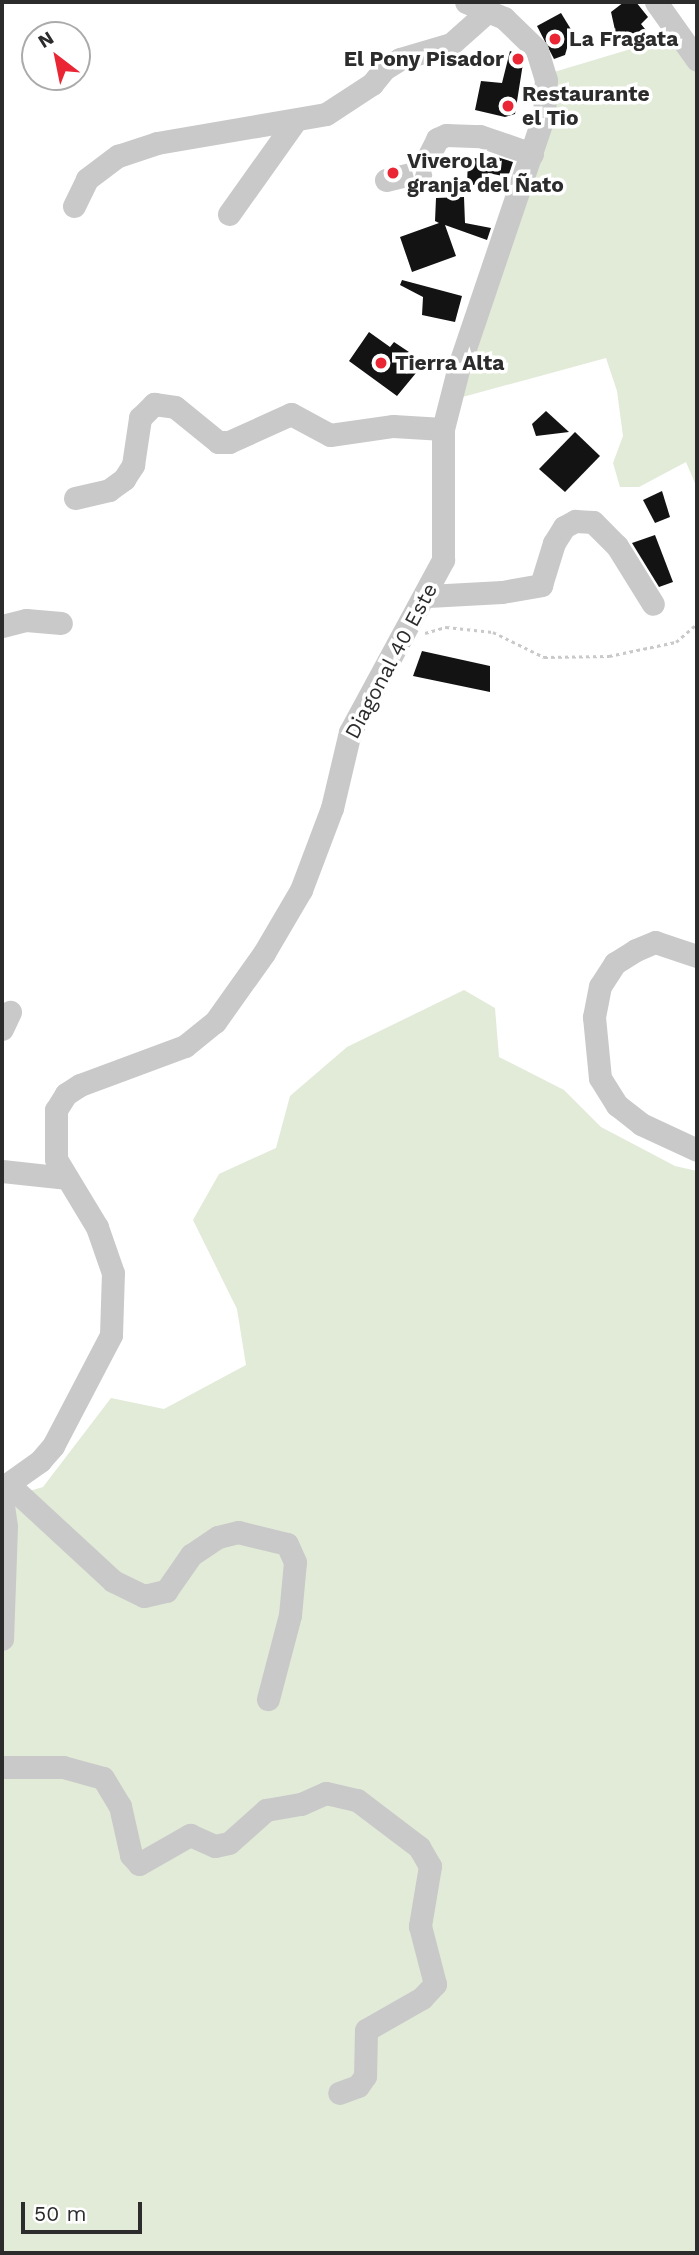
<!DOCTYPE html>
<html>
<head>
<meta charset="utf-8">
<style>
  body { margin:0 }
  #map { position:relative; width:699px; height:2255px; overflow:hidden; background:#fff; font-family:"Work Sans",sans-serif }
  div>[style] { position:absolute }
  .green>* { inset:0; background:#e2ead8 }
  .building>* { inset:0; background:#131313 }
  .path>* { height:2.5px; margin-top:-1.25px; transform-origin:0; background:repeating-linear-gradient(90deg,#c9c9c9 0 3.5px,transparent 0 7px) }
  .minor>* { height:23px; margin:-11.5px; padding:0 11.5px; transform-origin:11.5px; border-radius:11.5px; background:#c9c9c9 }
  .dots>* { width:19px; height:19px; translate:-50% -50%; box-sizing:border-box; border:4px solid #fff; border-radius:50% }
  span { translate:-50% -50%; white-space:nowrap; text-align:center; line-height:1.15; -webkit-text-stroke:7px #fff; paint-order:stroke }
  .poi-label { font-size:21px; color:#2c2c2c; font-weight:700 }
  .left { translate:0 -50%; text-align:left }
  .right { translate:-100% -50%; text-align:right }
  .street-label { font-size:21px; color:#2c2c2c }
  .frame { position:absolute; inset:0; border:4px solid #2c2c2c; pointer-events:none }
  .north { position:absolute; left:21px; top:21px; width:70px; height:70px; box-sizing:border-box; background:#fff; border:2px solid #ababab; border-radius:50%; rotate:328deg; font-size:19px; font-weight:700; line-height:28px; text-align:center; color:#2c2c2c }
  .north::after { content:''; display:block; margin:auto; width:24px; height:32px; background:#ea2634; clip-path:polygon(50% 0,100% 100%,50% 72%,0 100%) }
  .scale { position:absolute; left:21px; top:2202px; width:121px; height:32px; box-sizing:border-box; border:4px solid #2c2c2c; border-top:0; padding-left:9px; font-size:21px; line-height:24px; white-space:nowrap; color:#2c2c2c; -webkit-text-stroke:5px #fff; paint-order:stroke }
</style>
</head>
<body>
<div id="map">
  <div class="green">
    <i style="clip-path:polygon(671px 37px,697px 74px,697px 488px,686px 462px,639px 487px,620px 487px,613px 463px,623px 436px,617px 391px,606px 358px,459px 398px,554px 72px)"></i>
    <i style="clip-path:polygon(464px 990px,495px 1008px,499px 1057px,564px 1090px,601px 1127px,675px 1166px,697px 1171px,697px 2253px,2px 2253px,2px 1499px,43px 1487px,111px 1398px,164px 1409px,246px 1365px,237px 1309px,193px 1220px,219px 1174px,276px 1148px,290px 1096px,347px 1047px)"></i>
  </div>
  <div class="building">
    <i style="clip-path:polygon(624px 2px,636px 2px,648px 17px,641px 24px,653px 39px,619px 48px,611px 12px)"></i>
    <i style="clip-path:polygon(561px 13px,572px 31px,565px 55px,554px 59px,537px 26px)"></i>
    <i style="clip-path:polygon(510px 51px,524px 57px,515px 114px,505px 117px,475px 110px,481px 81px,502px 83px)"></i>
    <i style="clip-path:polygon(494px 156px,513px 162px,508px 177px,488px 173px,487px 187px,467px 185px,468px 159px)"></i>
    <i style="clip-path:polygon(464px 197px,465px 223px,491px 228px,487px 240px,445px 225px,456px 256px,412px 272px,400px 237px,439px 223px,435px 221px,436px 198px)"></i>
    <i style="clip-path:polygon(402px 280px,462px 296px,455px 322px,422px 315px,423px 297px,400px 285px)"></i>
    <i style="clip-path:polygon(369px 332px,390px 347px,394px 342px,415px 356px,407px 366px,416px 373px,397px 396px,349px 361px)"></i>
    <i style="clip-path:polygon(546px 411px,569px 432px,536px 436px,532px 424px)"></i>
    <i style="clip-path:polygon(575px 432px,600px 456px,565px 492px,539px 469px)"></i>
    <i style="clip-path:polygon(662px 491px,670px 517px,655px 523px,643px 500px)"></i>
    <i style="clip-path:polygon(655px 535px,673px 582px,659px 587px,632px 543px)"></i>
    <i style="clip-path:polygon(422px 651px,490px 666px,490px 692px,413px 676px)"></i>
  </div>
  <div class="path">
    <i style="left:425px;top:633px;width:22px;rotate:-16deg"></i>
    <i style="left:446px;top:627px;width:47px;rotate:6.1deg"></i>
    <i style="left:493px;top:632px;width:57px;rotate:26.1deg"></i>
    <i style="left:544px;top:657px;width:65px;rotate:-0.9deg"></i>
    <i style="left:609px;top:656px;width:68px;rotate:-11.8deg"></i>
    <i style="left:676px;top:642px;width:28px;rotate:-41deg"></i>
  </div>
  <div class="minor">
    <i style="left:656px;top:2px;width:71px;rotate:54.7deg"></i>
    <i style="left:386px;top:180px;width:36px;rotate:-14deg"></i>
    <i style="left:421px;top:171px;width:36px;rotate:-63deg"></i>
    <i style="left:437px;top:139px;width:10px;rotate:-24deg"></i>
    <i style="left:446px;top:135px;width:34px;rotate:2deg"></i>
    <i style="left:480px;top:136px;width:55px;rotate:19.1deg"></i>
    <i style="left:74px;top:206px;width:30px;rotate:-64deg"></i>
    <i style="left:87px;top:179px;width:39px;rotate:-37deg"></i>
    <i style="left:118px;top:156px;width:41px;rotate:-18.4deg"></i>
    <i style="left:157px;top:143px;width:171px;rotate:-9.7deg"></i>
    <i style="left:326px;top:114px;width:55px;rotate:-33.1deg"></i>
    <i style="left:372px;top:84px;width:19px;rotate:-51deg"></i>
    <i style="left:384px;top:69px;width:19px;rotate:-32deg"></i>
    <i style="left:400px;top:59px;width:53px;rotate:-16.4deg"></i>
    <i style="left:451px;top:44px;width:50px;rotate:-41.7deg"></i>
    <i style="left:229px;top:214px;width:114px;rotate:-54.6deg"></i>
    <i style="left:75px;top:498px;width:35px;rotate:-13deg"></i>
    <i style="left:109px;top:490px;width:19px;rotate:-36deg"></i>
    <i style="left:124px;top:479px;width:17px;rotate:-57deg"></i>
    <i style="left:133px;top:465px;width:48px;rotate:-81.5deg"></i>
    <i style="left:140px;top:418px;width:20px;rotate:-45deg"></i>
    <i style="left:154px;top:404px;width:21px;rotate:8deg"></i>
    <i style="left:175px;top:407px;width:55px;rotate:39.1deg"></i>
    <i style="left:218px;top:442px;width:11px"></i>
    <i style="left:229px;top:442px;width:68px;rotate:-24.3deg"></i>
    <i style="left:291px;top:414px;width:44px;rotate:28.3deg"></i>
    <i style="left:330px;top:435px;width:64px;rotate:-8.1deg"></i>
    <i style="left:393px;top:426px;width:50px;rotate:3.4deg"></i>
    <i style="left:428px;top:596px;width:74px;rotate:-3.1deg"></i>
    <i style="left:502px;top:592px;width:40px;rotate:-10deg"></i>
    <i style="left:541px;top:585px;width:44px;rotate:-72.8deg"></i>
    <i style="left:554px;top:543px;width:19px;rotate:-58deg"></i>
    <i style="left:564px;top:527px;width:13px;rotate:-29deg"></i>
    <i style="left:575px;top:521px;width:18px;rotate:3deg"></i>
    <i style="left:593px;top:522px;width:34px;rotate:45deg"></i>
    <i style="left:617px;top:546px;width:68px;rotate:58.2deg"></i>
    <i style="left:2px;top:626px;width:25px;rotate:-14deg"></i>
    <i style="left:26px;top:620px;width:35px;rotate:5deg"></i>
    <i style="left:697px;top:956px;width:44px;rotate:-161.6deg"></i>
    <i style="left:655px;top:942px;width:21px;rotate:157deg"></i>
    <i style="left:636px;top:950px;width:25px;rotate:148deg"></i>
    <i style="left:615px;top:963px;width:27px;rotate:123deg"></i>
    <i style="left:600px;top:986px;width:32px;rotate:101deg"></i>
    <i style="left:594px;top:1017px;width:61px;rotate:84.4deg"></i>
    <i style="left:600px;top:1078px;width:32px;rotate:58deg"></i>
    <i style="left:617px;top:1105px;width:31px;rotate:38deg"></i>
    <i style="left:641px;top:1124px;width:62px;rotate:24.9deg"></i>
    <i style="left:2px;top:1029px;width:19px;rotate:-65deg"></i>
    <i style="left:2px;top:1171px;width:64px;rotate:6.2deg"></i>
    <i style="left:8px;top:1484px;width:143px;rotate:42.7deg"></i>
    <i style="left:113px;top:1581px;width:34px;rotate:26deg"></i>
    <i style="left:144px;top:1596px;width:23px;rotate:-13deg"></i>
    <i style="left:166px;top:1591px;width:44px;rotate:-55.2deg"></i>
    <i style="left:191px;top:1555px;width:32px;rotate:-34deg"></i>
    <i style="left:218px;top:1537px;width:21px;rotate:-14deg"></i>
    <i style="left:238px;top:1532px;width:50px;rotate:13.8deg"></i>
    <i style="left:287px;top:1544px;width:20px;rotate:66deg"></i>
    <i style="left:295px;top:1562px;width:53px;rotate:95.4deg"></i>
    <i style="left:290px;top:1615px;width:87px;rotate:104.7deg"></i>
    <i style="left:2px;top:1488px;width:47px;rotate:-35.4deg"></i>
    <i style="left:40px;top:1461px;width:20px;rotate:-49deg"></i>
    <i style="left:53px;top:1446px;width:125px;rotate:-62.4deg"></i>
    <i style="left:111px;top:1335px;width:62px;rotate:-88.2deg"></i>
    <i style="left:113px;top:1273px;width:49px;rotate:-109.2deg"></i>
    <i style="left:97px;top:1227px;width:79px;rotate:-121.1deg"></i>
    <i style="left:56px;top:1159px;width:49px;rotate:-90deg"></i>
    <i style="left:56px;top:1110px;width:19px;rotate:-58deg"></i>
    <i style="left:66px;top:1094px;width:17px;rotate:-33deg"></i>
    <i style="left:80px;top:1085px;width:112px;rotate:-20.4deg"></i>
    <i style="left:185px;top:1046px;width:38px;rotate:-39deg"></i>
    <i style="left:215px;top:1022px;width:85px;rotate:-54.6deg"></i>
    <i style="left:264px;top:953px;width:73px;rotate:-59.6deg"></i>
    <i style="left:301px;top:890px;width:88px;rotate:-69.3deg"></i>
    <i style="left:332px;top:808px;width:78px;rotate:-76.7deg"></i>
    <i style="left:350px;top:732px;width:196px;rotate:-61.6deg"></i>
    <i style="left:443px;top:560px;width:131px;rotate:-90deg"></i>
    <i style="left:443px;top:429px;width:65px;rotate:-75.7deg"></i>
    <i style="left:459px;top:366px;width:265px;rotate:-71.3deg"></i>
    <i style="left:544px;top:115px;width:35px;rotate:-87deg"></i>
    <i style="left:546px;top:80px;width:31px;rotate:-107deg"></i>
    <i style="left:537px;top:50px;width:46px;rotate:-135.9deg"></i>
    <i style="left:504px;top:18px;width:41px;rotate:-157.2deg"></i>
    <i style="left:2px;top:1498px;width:28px;rotate:82deg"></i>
    <i style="left:6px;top:1526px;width:113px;rotate:92deg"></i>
    <i style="left:2px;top:1767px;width:61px"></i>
    <i style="left:63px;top:1767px;width:41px;rotate:15.4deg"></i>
    <i style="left:103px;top:1778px;width:33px;rotate:59deg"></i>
    <i style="left:120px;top:1806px;width:50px;rotate:77.3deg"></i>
    <i style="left:131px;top:1855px;width:12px;rotate:48deg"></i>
    <i style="left:139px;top:1864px;width:59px;rotate:-29.6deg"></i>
    <i style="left:190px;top:1835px;width:27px;rotate:24deg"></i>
    <i style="left:215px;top:1846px;width:14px;rotate:-12deg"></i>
    <i style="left:229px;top:1843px;width:50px;rotate:-41.7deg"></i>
    <i style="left:266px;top:1810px;width:36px;rotate:-10deg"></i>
    <i style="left:301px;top:1804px;width:27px;rotate:-24deg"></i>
    <i style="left:326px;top:1793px;width:32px;rotate:13deg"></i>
    <i style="left:357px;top:1800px;width:78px;rotate:37.2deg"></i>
    <i style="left:419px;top:1847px;width:22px;rotate:60deg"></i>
    <i style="left:430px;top:1866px;width:61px;rotate:99.5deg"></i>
    <i style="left:420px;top:1926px;width:60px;rotate:75.5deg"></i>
    <i style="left:435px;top:1984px;width:19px;rotate:133deg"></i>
    <i style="left:422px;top:1998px;width:64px;rotate:150.3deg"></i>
    <i style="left:366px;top:2030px;width:46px;rotate:91.2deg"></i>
    <i style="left:365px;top:2076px;width:12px;rotate:125deg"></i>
    <i style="left:358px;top:2086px;width:20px;rotate:160deg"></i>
  </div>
  <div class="dots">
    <i style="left:555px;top:39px;background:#ea2634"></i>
    <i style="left:518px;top:59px;background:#ea2634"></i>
    <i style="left:508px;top:106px;background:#ea2634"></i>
    <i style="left:393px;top:173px;background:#ea2634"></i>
    <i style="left:381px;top:363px;background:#ea2634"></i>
  </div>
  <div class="poi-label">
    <span class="left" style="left:569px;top:39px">La Fragata</span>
    <span class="right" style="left:504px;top:59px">El Pony Pisador</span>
    <span class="left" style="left:522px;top:106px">Restaurante<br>el Tio</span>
    <span class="left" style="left:407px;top:173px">Vivero la<br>granja del Ñato</span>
    <span class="left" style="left:395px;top:363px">Tierra Alta</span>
  </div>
  <div class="street-label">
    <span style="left:391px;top:661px;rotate:-62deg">Diagonal 40 Este</span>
  </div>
  <div class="frame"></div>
  <div class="north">N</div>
  <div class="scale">50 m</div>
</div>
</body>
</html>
